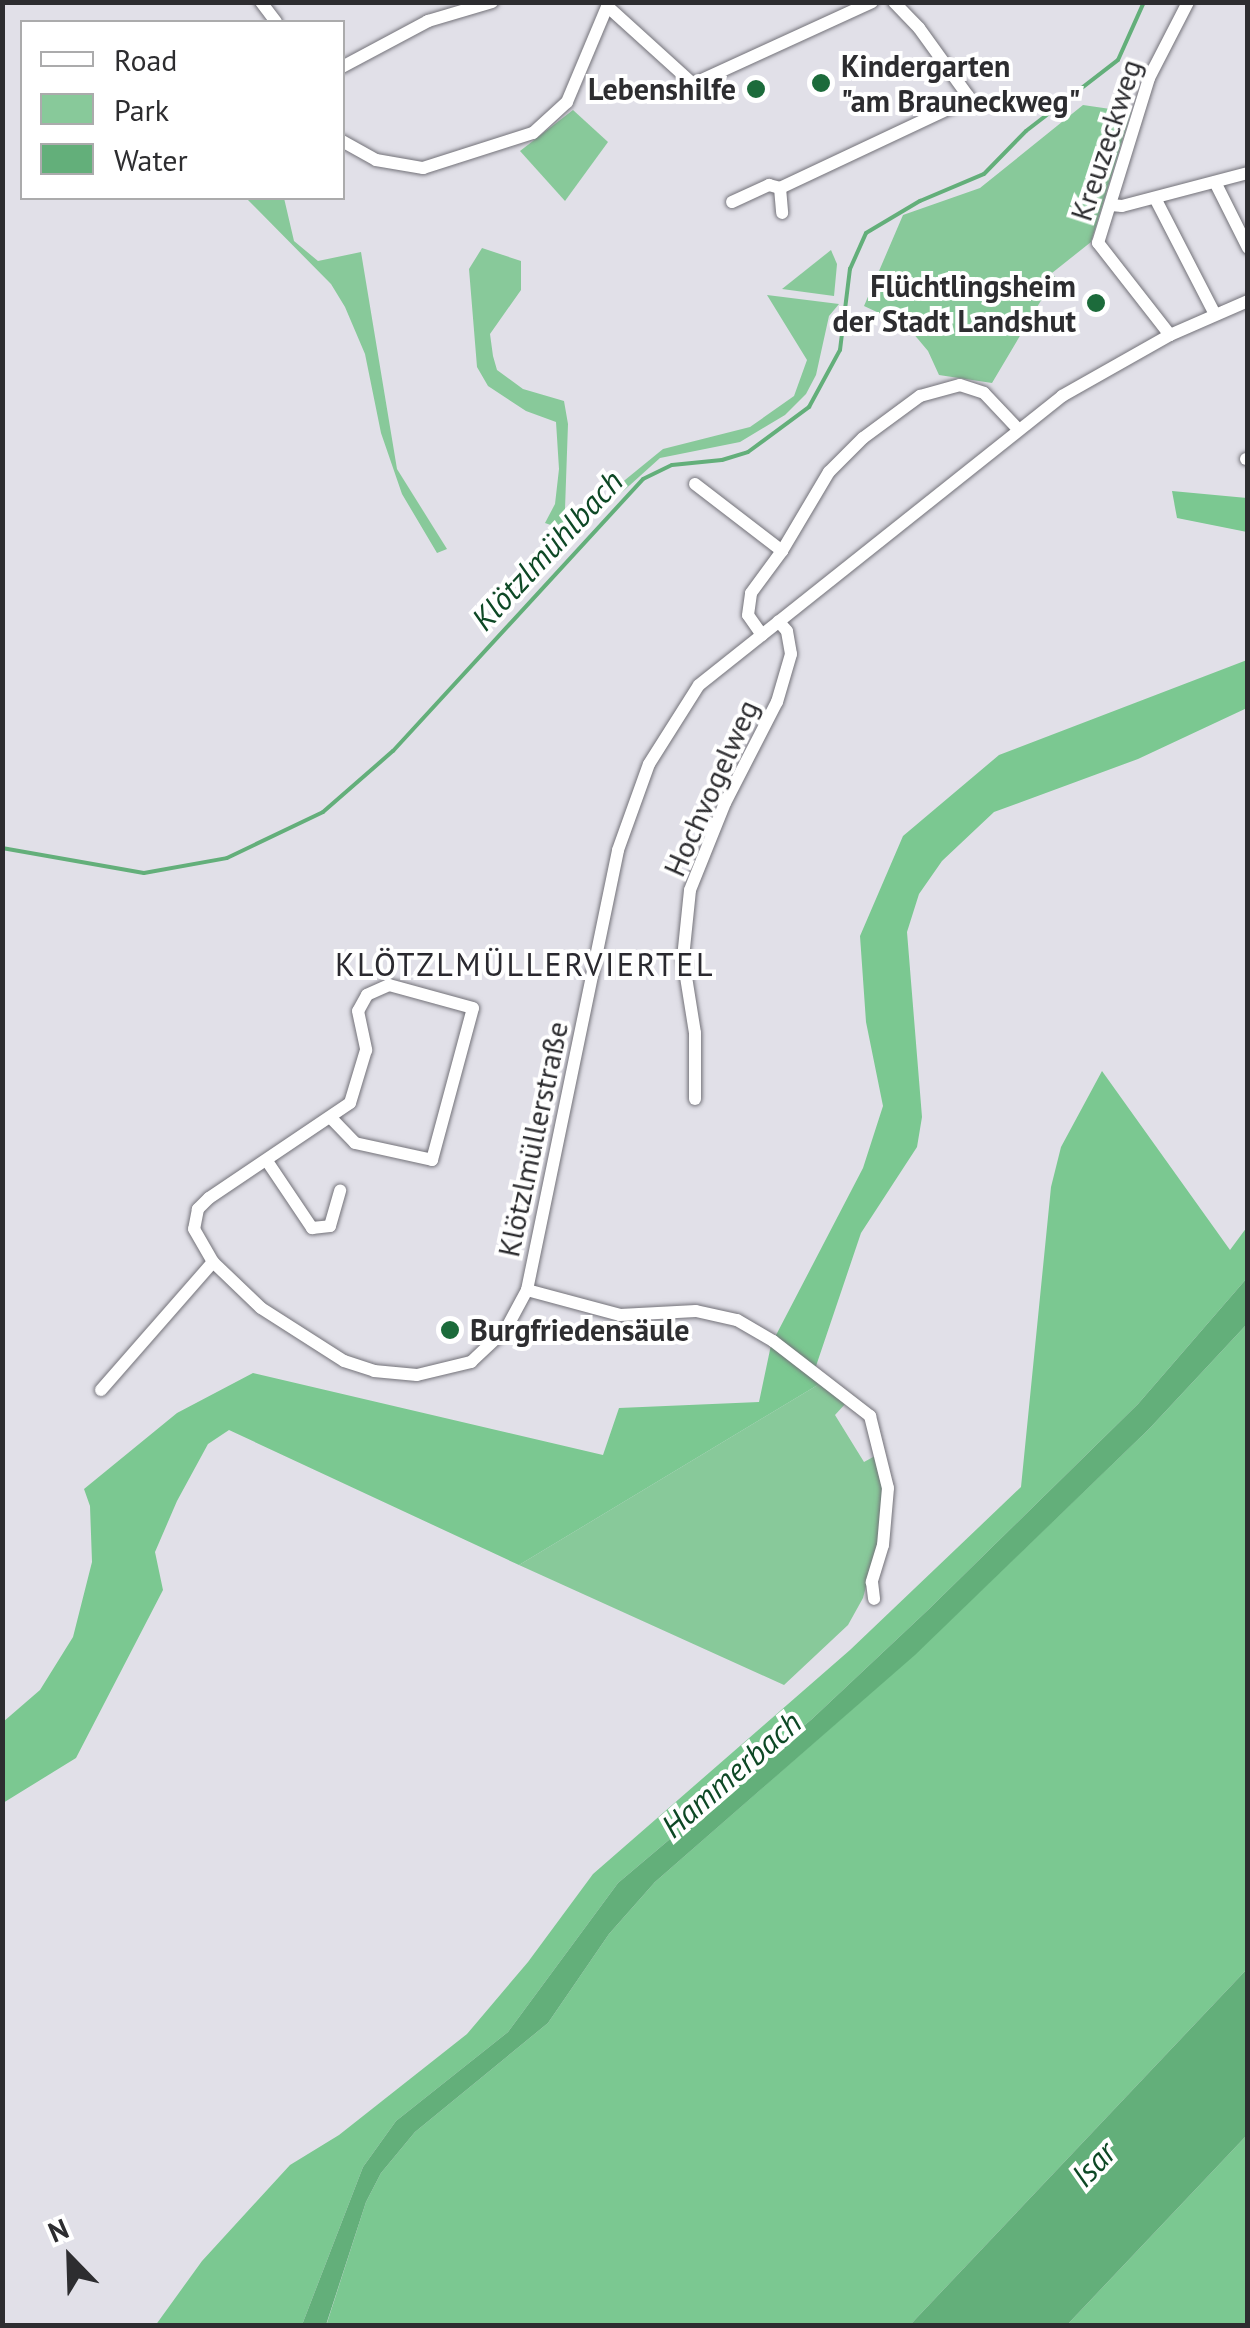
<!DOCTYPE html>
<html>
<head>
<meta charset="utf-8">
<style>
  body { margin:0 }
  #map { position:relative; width:1250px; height:2328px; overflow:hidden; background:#e1e0e8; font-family:"PT Sans",sans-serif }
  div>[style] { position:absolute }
  .green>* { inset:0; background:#88c99a }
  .forest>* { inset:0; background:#7bc891 }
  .water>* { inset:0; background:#63af7a }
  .stream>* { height:4px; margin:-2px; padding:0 2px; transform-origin:2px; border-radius:2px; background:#63af7a }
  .roads { filter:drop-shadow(0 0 2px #737279) drop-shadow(0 0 2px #737279) }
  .minor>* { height:12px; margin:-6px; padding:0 6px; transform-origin:6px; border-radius:6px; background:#fff }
  .dots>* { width:28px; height:28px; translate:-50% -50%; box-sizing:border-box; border:5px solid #fff; border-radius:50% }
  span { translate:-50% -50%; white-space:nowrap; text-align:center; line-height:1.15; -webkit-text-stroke:8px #fff; paint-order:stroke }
  .poi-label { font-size:30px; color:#2d2d30; font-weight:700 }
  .left { translate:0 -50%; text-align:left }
  .right { translate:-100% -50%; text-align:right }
  .street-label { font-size:30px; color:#2d2d30 }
  .water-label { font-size:32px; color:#0d4825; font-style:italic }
  .neighbourhood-label { font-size:32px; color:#2a292f; letter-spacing:2.5px }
  .frame { position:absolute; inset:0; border:5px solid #2d2d30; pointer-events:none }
  .legend { position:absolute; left:20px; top:20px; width:325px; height:180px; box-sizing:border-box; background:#fff; border:2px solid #ababac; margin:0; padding:12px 18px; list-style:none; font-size:30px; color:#2d2d30 }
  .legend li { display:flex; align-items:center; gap:20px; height:50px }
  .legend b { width:50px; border:2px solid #ababac }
  .north { position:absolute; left:20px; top:2208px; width:100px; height:100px; -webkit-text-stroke:8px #fff; paint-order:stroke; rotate:337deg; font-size:28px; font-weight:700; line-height:40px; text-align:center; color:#2d2d30 }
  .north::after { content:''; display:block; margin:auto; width:35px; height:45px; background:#2d2d30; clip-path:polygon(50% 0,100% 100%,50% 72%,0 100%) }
</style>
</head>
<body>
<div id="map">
  <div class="green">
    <i style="clip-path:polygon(1083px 105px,1131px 112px,1091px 242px,1052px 273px,1055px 277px,992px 383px,939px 375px,928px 351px,907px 326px,864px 306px,903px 215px,980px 188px)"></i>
    <i style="clip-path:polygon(573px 110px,608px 142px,565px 201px,520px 151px)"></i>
    <i style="clip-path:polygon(246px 198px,284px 198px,294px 241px,318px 261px,361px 252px,397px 469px,447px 549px,437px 553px,402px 494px,381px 433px,365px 354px,345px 307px,331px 284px)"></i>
    <i style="clip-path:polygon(482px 248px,521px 261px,521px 290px,490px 334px,493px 356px,497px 370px,523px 389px,564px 401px,568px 424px,565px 509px,571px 524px,663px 449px,750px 427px,794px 396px,807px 360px,767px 295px,839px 304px,829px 316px,816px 375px,806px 394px,785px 415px,740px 442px,660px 458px,579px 531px,568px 531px,545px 523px,555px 504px,559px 469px,556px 422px,526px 411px,488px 386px,477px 367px,469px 269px)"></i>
    <i style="clip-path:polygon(831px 250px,837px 264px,834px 296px,782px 289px)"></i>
    <i style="clip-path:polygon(821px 1383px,846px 1403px,835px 1415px,864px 1462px,875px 1456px,883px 1481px,878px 1541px,863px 1598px,848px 1625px,784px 1685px,519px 1565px)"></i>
  </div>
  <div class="forest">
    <i style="clip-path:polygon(1172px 491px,1247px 498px,1247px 532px,1177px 518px)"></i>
    <i style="clip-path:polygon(1247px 660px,1247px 708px,1138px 759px,994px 812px,942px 861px,919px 894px,907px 932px,922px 1117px,917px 1147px,861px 1233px,815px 1369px,774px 1339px,863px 1168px,883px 1106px,866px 1022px,860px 936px,903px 836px,999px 755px)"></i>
    <i style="clip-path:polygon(1102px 1071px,1230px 1250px,1247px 1227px,1247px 1278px,1138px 1404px,929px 1609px,812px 1719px,618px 1883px,508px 2032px,396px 2121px,363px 2167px,302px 2325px,155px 2326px,202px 2261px,290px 2165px,339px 2135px,467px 2034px,528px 1962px,593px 1874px,850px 1650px,1021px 1487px,1051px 1187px,1061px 1147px)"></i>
    <i style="clip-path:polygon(1247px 1324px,1247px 1969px,910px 2325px,326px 2326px,366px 2202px,381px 2173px,415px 2132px,548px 2023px,609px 1934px,655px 1882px,914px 1655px,1149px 1429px)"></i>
    <i style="clip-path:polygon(771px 1345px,821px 1383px,519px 1565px,229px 1430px,208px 1444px,177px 1501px,155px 1552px,163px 1590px,76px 1758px,3px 1803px,3px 1722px,40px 1690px,73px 1637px,92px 1562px,90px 1506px,84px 1489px,177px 1413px,253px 1373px,603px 1455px,619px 1408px,759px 1402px)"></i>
    <i style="clip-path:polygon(1247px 2135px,1247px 2325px,1067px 2325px)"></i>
  </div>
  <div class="water">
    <i style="clip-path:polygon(1247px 1278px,1247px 1324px,1149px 1429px,915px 1655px,655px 1882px,609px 1934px,548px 2023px,415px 2132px,381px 2173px,366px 2202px,326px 2325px,302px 2325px,363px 2167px,396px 2121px,508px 2032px,618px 1883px,812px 1719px,929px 1609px,1138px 1404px)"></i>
    <i style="clip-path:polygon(1247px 1969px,1247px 2135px,1067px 2325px,910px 2325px)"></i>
  </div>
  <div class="stream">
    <i style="left:2px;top:848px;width:144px;rotate:10deg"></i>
    <i style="left:144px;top:873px;width:84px;rotate:-10.2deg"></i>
    <i style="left:227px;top:858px;width:106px;rotate:-25.6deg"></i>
    <i style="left:323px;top:812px;width:93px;rotate:-41.1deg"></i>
    <i style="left:393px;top:751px;width:369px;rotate:-47.4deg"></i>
    <i style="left:643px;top:479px;width:32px;rotate:-26deg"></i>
    <i style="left:672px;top:465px;width:50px;rotate:-5.7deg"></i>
    <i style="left:722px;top:460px;width:27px;rotate:-17deg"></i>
    <i style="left:748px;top:452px;width:76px;rotate:-36.4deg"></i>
    <i style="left:809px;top:407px;width:65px;rotate:-61.5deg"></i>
    <i style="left:840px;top:350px;width:82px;rotate:-83deg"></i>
    <i style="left:850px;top:269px;width:39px;rotate:-66deg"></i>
    <i style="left:866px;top:233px;width:63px;rotate:-30.7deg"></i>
    <i style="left:920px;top:201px;width:69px;rotate:-22.9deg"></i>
    <i style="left:984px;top:174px;width:60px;rotate:-45.7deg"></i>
    <i style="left:1026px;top:131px;width:116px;rotate:-37.7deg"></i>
    <i style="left:1118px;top:60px;width:64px;rotate:-65.9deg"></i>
  </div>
  <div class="roads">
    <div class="minor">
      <i style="left:261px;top:2px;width:25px;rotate:53deg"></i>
      <i style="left:607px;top:6px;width:116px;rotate:42.2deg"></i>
      <i style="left:693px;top:84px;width:197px;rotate:-24.6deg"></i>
      <i style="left:342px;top:67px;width:98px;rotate:-28.1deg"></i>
      <i style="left:428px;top:21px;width:67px;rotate:-16.5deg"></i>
      <i style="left:342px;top:141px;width:39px;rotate:29deg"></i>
      <i style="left:376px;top:160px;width:48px;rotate:9.7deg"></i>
      <i style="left:423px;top:168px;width:115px;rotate:-17.7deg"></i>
      <i style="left:533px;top:133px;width:46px;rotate:-42.4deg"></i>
      <i style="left:567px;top:102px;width:108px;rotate:-67.2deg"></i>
      <i style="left:1215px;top:182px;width:74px;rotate:63.4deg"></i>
      <i style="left:780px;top:188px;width:202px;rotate:-25.2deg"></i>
      <i style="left:963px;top:102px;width:8px;rotate:-50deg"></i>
      <i style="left:968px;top:96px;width:84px;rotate:-125.8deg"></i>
      <i style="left:919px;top:28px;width:36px;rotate:-134deg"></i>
      <i style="left:1155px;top:198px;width:131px;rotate:62.7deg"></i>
      <i style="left:732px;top:202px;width:41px;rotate:-24.7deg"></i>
      <i style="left:769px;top:185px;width:11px;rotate:15deg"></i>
      <i style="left:780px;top:188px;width:25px;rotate:85deg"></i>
      <i style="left:1111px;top:205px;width:11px;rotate:5deg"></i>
      <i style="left:1122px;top:206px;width:130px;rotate:-14.7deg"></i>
      <i style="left:1170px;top:335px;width:117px;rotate:-128deg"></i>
      <i style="left:1098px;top:243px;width:173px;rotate:-72.8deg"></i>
      <i style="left:1149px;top:78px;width:85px;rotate:-62.8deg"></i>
      <i style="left:1246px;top:459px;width:2px"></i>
      <i style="left:695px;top:484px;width:110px;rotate:37.6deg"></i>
      <i style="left:762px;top:635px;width:24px;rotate:-125deg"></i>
      <i style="left:748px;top:615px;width:22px;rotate:-82deg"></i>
      <i style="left:751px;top:593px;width:52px;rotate:-53.6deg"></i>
      <i style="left:782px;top:551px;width:92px;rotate:-59.3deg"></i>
      <i style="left:829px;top:472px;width:48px;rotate:-45deg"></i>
      <i style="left:863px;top:438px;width:71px;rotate:-36.4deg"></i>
      <i style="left:920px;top:396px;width:41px;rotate:-15.4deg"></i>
      <i style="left:960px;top:385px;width:25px;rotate:18deg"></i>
      <i style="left:984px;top:393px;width:50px;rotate:46.6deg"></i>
      <i style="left:695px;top:1099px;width:66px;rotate:-90deg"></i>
      <i style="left:695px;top:1033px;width:76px;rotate:-99.1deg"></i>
      <i style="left:683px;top:958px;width:68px;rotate:-84.1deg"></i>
      <i style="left:690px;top:890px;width:94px;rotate:-68.1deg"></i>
      <i style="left:725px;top:803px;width:114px;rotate:-62.8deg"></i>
      <i style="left:777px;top:702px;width:50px;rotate:-73.7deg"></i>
      <i style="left:791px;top:654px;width:23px;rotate:-100deg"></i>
      <i style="left:787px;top:631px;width:13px;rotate:-132deg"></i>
      <i style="left:332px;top:1119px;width:33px;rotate:46deg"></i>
      <i style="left:355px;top:1143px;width:79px;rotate:12.4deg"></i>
      <i style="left:432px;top:1160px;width:157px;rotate:-74.9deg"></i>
      <i style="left:473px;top:1008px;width:87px;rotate:-164.7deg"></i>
      <i style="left:389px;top:985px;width:24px;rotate:156deg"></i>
      <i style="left:367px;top:995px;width:18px;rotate:119deg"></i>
      <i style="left:358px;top:1011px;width:40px;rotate:78deg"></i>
      <i style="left:366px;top:1050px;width:55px;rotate:106.8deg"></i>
      <i style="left:350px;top:1103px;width:170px;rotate:146deg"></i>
      <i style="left:209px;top:1198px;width:16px;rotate:135deg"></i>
      <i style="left:198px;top:1209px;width:20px;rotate:101deg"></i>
      <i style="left:194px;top:1229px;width:38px;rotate:60deg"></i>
      <i style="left:213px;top:1262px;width:66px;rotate:43.8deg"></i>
      <i style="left:261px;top:1308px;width:98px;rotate:32.6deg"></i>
      <i style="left:344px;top:1361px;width:32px;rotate:18deg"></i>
      <i style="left:374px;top:1371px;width:43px;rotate:5.3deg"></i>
      <i style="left:417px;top:1375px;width:56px;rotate:-13.5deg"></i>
      <i style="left:471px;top:1362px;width:48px;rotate:-43.3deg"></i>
      <i style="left:506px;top:1329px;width:44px;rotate:-61.7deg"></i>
      <i style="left:527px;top:1290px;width:449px;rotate:-78.3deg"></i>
      <i style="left:618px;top:850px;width:91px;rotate:-70.2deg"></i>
      <i style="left:649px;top:764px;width:93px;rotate:-57.7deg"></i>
      <i style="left:699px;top:685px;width:464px;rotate:-38.5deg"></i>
      <i style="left:1062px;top:396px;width:124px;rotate:-29.5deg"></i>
      <i style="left:1170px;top:335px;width:85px;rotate:-23.6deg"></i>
      <i style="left:267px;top:1161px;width:81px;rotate:56.1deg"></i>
      <i style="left:312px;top:1228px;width:18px;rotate:-6deg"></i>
      <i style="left:330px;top:1226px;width:37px;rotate:-74deg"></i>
      <i style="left:527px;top:1290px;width:96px;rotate:15deg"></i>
      <i style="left:620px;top:1315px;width:76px;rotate:-3deg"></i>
      <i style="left:696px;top:1311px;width:42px;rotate:12.4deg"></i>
      <i style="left:737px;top:1320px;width:42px;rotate:30.3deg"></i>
      <i style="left:773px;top:1341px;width:123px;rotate:37.7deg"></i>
      <i style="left:870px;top:1416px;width:74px;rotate:76deg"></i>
      <i style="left:888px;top:1488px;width:57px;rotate:95deg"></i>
      <i style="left:883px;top:1545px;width:39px;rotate:107deg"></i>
      <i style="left:872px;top:1582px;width:17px;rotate:83deg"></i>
      <i style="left:101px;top:1390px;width:170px;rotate:-48.8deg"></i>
    </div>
  </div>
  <div class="dots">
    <i style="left:821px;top:83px;background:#1c6b3b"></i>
    <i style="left:756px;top:89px;background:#1c6b3b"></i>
    <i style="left:1096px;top:303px;background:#1c6b3b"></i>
    <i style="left:450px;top:1330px;background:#1c6b3b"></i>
  </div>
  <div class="poi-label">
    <span class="left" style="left:841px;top:83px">Kindergarten<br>"am Brauneckweg"</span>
    <span class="right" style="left:736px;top:89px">Lebenshilfe</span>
    <span class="right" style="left:1076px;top:303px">Flüchtlingsheim<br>der Stadt Landshut</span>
    <span class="left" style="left:470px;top:1330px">Burgfriedensäule</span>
  </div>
  <div class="street-label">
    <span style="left:1106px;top:140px;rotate:-72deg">Kreuzeckweg</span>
    <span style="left:711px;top:788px;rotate:-66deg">Hochvogelweg</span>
    <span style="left:533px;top:1139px;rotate:-78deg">Klötzlmüllerstraße</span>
  </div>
  <div class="water-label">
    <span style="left:547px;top:550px;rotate:-47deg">Klötzlmühlbach</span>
    <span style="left:731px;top:1774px;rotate:-41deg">Hammerbach</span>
    <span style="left:1093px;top:2164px;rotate:-47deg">Isar</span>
  </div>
  <div class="neighbourhood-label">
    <span style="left:525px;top:964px">KLÖTZLMÜLLERVIERTEL</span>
  </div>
  <div class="frame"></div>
  <ul class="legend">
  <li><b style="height:12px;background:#fff"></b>Road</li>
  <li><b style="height:28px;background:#88c99a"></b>Park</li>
  <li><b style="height:28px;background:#63af7a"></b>Water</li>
  </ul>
  <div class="north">N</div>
</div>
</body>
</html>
